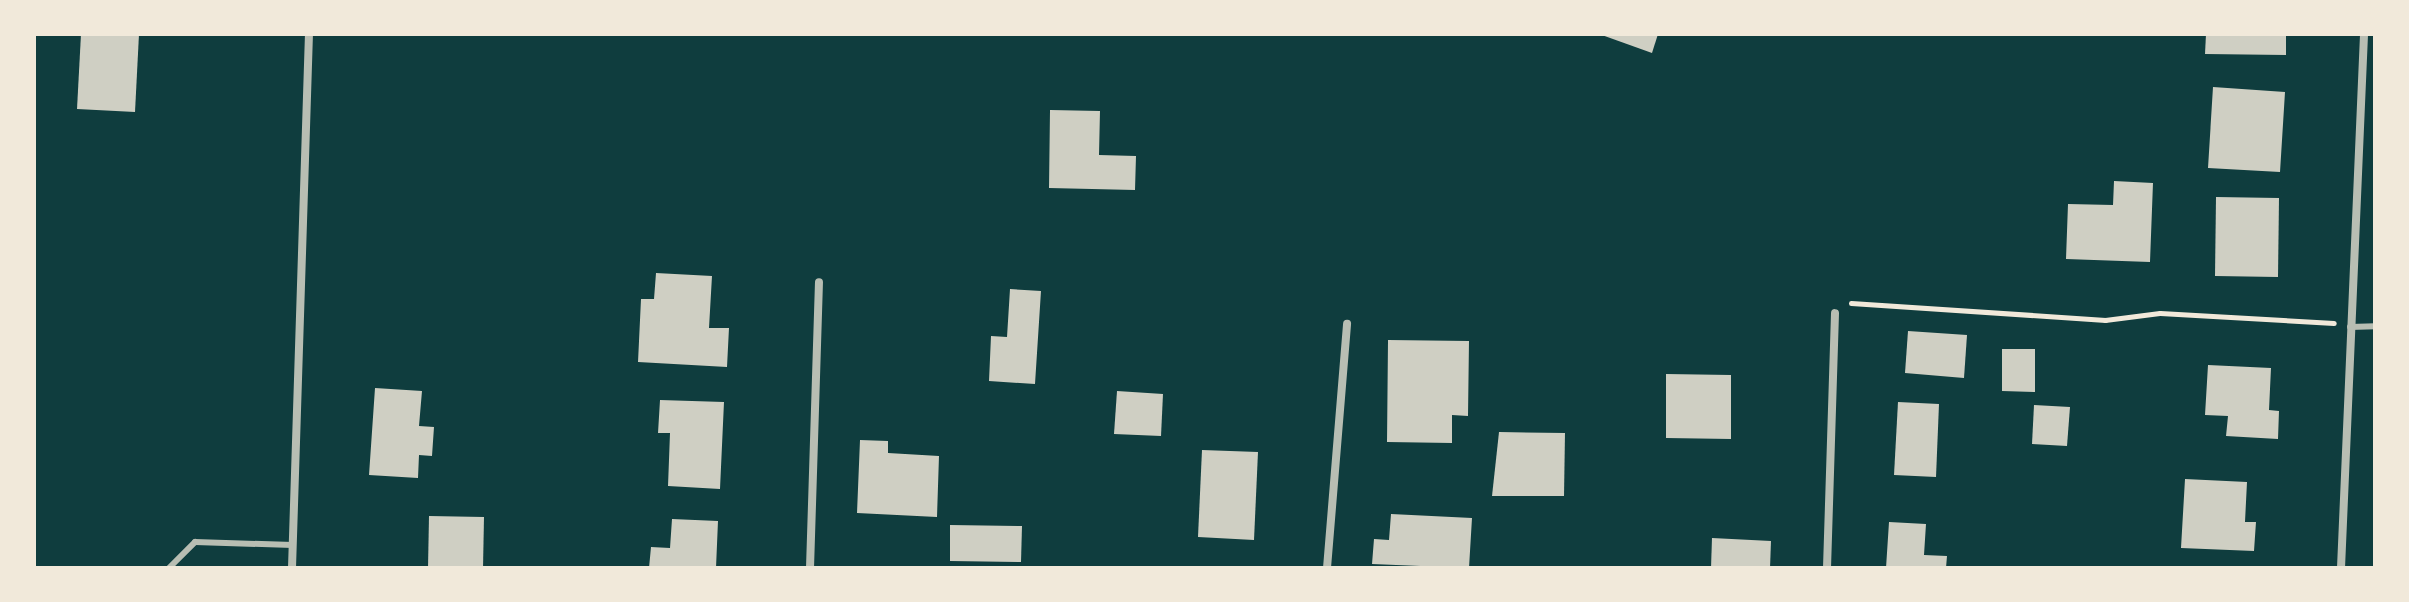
<!DOCTYPE html>
<html>
<head>
<meta charset="utf-8">
<style>
  body { margin:0 }
  #map { position:relative; width:2409px; height:602px; overflow:hidden; background:#0f3d3e; font-family:"Space Grotesk",sans-serif }
  div>[style] { position:absolute }
  .building>* { inset:0; background:#cfcfc3 }
  .path>* { height:5px; margin:-2.5px; padding:0 2.5px; transform-origin:2.5px; border-radius:2.5px; background:#f1e9da }
  .service>* { height:6px; margin:-3px; padding:0 3px; transform-origin:3px; border-radius:3px; background:#b8beb3 }
  .minor>* { height:8px; margin:-4px; padding:0 4px; transform-origin:4px; border-radius:4px; background:#b8beb3 }
  span { translate:-50% -50%; white-space:nowrap; text-align:center; line-height:1.15; -webkit-text-stroke:8px #f1e9da; paint-order:stroke }
  .frame { position:absolute; inset:0; border:36px solid #f1e9da; pointer-events:none }
</style>
</head>
<body>
<div id="map">
  <div class="building">
    <i style="clip-path:polygon(81px 34px,139px 34px,135px 112px,77px 109px)"></i>
    <i style="clip-path:polygon(1599px 34px,1658px 34px,1652px 53px)"></i>
    <i style="clip-path:polygon(2206px 34px,2286px 34px,2286px 55px,2205px 54px)"></i>
    <i style="clip-path:polygon(2213px 87px,2285px 92px,2280px 172px,2208px 168px)"></i>
    <i style="clip-path:polygon(1050px 110px,1100px 111px,1099px 155px,1136px 156px,1135px 190px,1049px 188px)"></i>
    <i style="clip-path:polygon(2114px 181px,2153px 183px,2150px 262px,2066px 259px,2068px 204px,2113px 205px)"></i>
    <i style="clip-path:polygon(2216px 197px,2279px 198px,2278px 277px,2215px 276px)"></i>
    <i style="clip-path:polygon(656px 273px,712px 276px,709px 328px,729px 328px,727px 367px,638px 362px,641px 299px,654px 299px)"></i>
    <i style="clip-path:polygon(1010px 289px,1041px 291px,1035px 384px,989px 381px,991px 336px,1007px 337px)"></i>
    <i style="clip-path:polygon(1908px 331px,1967px 335px,1964px 378px,1905px 373px)"></i>
    <i style="clip-path:polygon(1388px 340px,1469px 341px,1468px 416px,1452px 415px,1452px 443px,1387px 442px)"></i>
    <i style="clip-path:polygon(2002px 349px,2035px 349px,2035px 392px,2002px 391px)"></i>
    <i style="clip-path:polygon(2208px 365px,2271px 368px,2269px 410px,2279px 411px,2278px 439px,2226px 436px,2228px 416px,2205px 415px)"></i>
    <i style="clip-path:polygon(1666px 374px,1731px 375px,1731px 439px,1666px 438px)"></i>
    <i style="clip-path:polygon(375px 388px,422px 391px,419px 426px,434px 427px,432px 456px,419px 455px,418px 478px,369px 475px)"></i>
    <i style="clip-path:polygon(1117px 391px,1163px 394px,1161px 436px,1114px 434px)"></i>
    <i style="clip-path:polygon(660px 400px,724px 402px,720px 489px,668px 486px,670px 433px,658px 433px)"></i>
    <i style="clip-path:polygon(1898px 402px,1939px 404px,1936px 477px,1894px 475px)"></i>
    <i style="clip-path:polygon(2034px 405px,2070px 407px,2067px 446px,2032px 444px)"></i>
    <i style="clip-path:polygon(1499px 432px,1565px 433px,1564px 496px,1492px 496px)"></i>
    <i style="clip-path:polygon(860px 440px,888px 441px,888px 453px,939px 456px,937px 517px,857px 513px)"></i>
    <i style="clip-path:polygon(1202px 450px,1258px 452px,1254px 540px,1198px 537px)"></i>
    <i style="clip-path:polygon(2185px 479px,2247px 482px,2245px 522px,2256px 522px,2254px 551px,2181px 548px)"></i>
    <i style="clip-path:polygon(1391px 514px,1472px 518px,1469px 568px,1372px 564px,1374px 539px,1389px 540px)"></i>
    <i style="clip-path:polygon(429px 516px,484px 517px,483px 568px,428px 568px)"></i>
    <i style="clip-path:polygon(672px 519px,718px 521px,716px 568px,649px 568px,651px 547px,670px 548px)"></i>
    <i style="clip-path:polygon(1889px 522px,1926px 524px,1924px 555px,1947px 556px,1946px 568px,1886px 568px)"></i>
    <i style="clip-path:polygon(950px 525px,1022px 526px,1021px 562px,950px 561px)"></i>
    <i style="clip-path:polygon(1712px 538px,1771px 541px,1770px 568px,1711px 568px)"></i>
  </div>
  <div class="path">
    <i style="left:1851px;top:303px;width:255px;rotate:3.8deg"></i>
    <i style="left:2105px;top:320px;width:55px;rotate:-7.3deg"></i>
    <i style="left:2160px;top:313px;width:174px;rotate:3.3deg"></i>
  </div>
  <div class="service">
    <i style="left:2350px;top:327px;width:25px;rotate:-2deg"></i>
    <i style="left:169px;top:568px;width:37px;rotate:-45deg"></i>
    <i style="left:195px;top:542px;width:98px;rotate:1.8deg"></i>
  </div>
  <div class="minor">
    <i style="left:292px;top:568px;width:534px;rotate:-88.18deg"></i>
    <i style="left:810px;top:568px;width:286px;rotate:-88.2deg"></i>
    <i style="left:1327px;top:568px;width:245px;rotate:-85.3deg"></i>
    <i style="left:1827px;top:568px;width:255px;rotate:-88.2deg"></i>
    <i style="left:2341px;top:568px;width:534px;rotate:-87.53deg"></i>
  </div>
  <div class="frame"></div>
</div>
</body>
</html>
